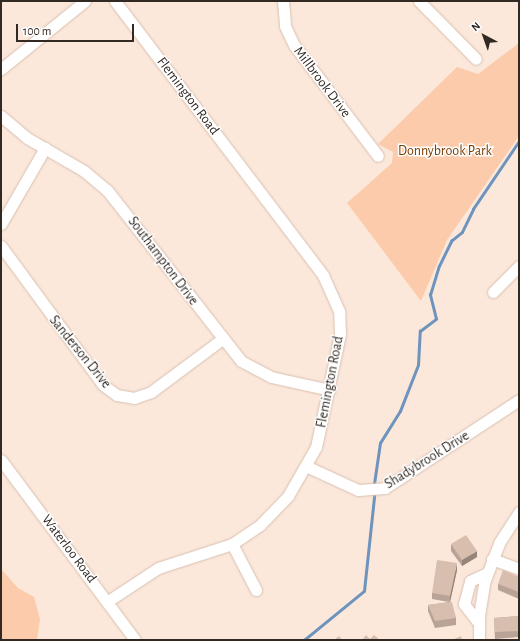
<!DOCTYPE html>
<html>
<head>
<meta charset="utf-8">
<style>
  body { margin:0 }
  #map { position:relative; width:520px; height:641px; overflow:hidden; background:#fce8db; font-family:"Alegreya Sans",sans-serif }
  div>[style] { position:absolute }
  .green>* { inset:0; background:#fccbab }
  .stream>* { height:2.5px; margin:-1.25px; padding:0 1.25px; transform-origin:1.25px; border-radius:1.25px; background:#6e94be }
  .roads { filter:drop-shadow(0 0 1px #d8c0b0) drop-shadow(0 0 1px #d8c0b0) }
  .minor>* { height:11px; margin:-5.5px; padding:0 5.5px; transform-origin:5.5px; border-radius:5.5px; background:#fff }
  .wall>* { inset:0; background:#b9a396 }
  .shaded-wall>* { inset:0; background:#96857a }
  .building>* { inset:0; background:#d7beaf }
  span { translate:-50% -50%; white-space:nowrap; text-align:center; line-height:1.15; -webkit-text-stroke:3px #fff; paint-order:stroke }
  .street-label { font-size:14px; color:#322923 }
  .park-label { font-size:14px; color:#783b00 }
  .frame { position:absolute; inset:0; border:2px solid #322923; pointer-events:none }
  .north { position:absolute; left:464px; top:16px; width:40px; height:40px; -webkit-text-stroke:3px #fff; paint-order:stroke; rotate:319deg; font-size:11px; font-weight:700; line-height:16px; text-align:center; color:#322923 }
  .north::after { content:''; display:block; margin:auto; width:14px; height:18px; background:#322923; clip-path:polygon(50% 0,100% 100%,50% 72%,0 100%) }
  .scale { position:absolute; left:16px; top:24px; width:118px; height:18px; box-sizing:border-box; border:2px solid #322923; border-top:0; padding-left:5px; font-size:12px; line-height:14px; white-space:nowrap; color:#322923; -webkit-text-stroke:3px #fff; paint-order:stroke }
</style>
</head>
<body>
<div id="map">
  <div class="green">
    <i style="clip-path:polygon(519px 43px,519px 136px,447px 240px,421px 301px,347px 203px,392px 163px,393px 152px,378px 144px,457px 67px,478px 74px)"></i>
    <i style="clip-path:polygon(1px 569px,18px 588px,34px 597px,40px 619px,37px 640px,1px 640px)"></i>
  </div>
  <div class="stream">
    <i style="left:374px;top:484px;width:41px;rotate:-81.7deg"></i>
    <i style="left:380px;top:443px;width:38px;rotate:-58deg"></i>
    <i style="left:400px;top:411px;width:49px;rotate:-68.6deg"></i>
    <i style="left:418px;top:365px;width:34px;rotate:-87deg"></i>
    <i style="left:420px;top:331px;width:20px;rotate:-37deg"></i>
    <i style="left:436px;top:319px;width:25px;rotate:-104deg"></i>
    <i style="left:430px;top:295px;width:30px;rotate:-73deg"></i>
    <i style="left:439px;top:266px;width:28px;rotate:-64deg"></i>
    <i style="left:451px;top:241px;width:14px;rotate:-39deg"></i>
    <i style="left:462px;top:232px;width:25px;rotate:-64deg"></i>
    <i style="left:473px;top:209px;width:82px;rotate:-55.9deg"></i>
    <i style="left:304px;top:640px;width:77px;rotate:-39.2deg"></i>
    <i style="left:364px;top:591px;width:95px;rotate:-83.9deg"></i>
  </div>
  <div class="roads">
    <div class="minor">
      <i style="left:283px;top:1px;width:25px;rotate:85deg"></i>
      <i style="left:285px;top:26px;width:21px;rotate:65deg"></i>
      <i style="left:294px;top:45px;width:139px;rotate:52.9deg"></i>
      <i style="left:419px;top:1px;width:81px;rotate:45.5deg"></i>
      <i style="left:1px;top:69px;width:108px;rotate:-39deg"></i>
      <i style="left:1px;top:116px;width:34px;rotate:40deg"></i>
      <i style="left:27px;top:138px;width:66px;rotate:30.1deg"></i>
      <i style="left:84px;top:171px;width:30px;rotate:40deg"></i>
      <i style="left:107px;top:190px;width:217px;rotate:51.9deg"></i>
      <i style="left:241px;top:361px;width:34px;rotate:28deg"></i>
      <i style="left:271px;top:377px;width:60px;rotate:12.4deg"></i>
      <i style="left:1px;top:224px;width:88px;rotate:-59.9deg"></i>
      <i style="left:1px;top:246px;width:172px;rotate:53.7deg"></i>
      <i style="left:103px;top:385px;width:17px;rotate:36deg"></i>
      <i style="left:117px;top:395px;width:17px;rotate:10deg"></i>
      <i style="left:134px;top:398px;width:18px;rotate:-19deg"></i>
      <i style="left:151px;top:392px;width:89px;rotate:-36.7deg"></i>
      <i style="left:493px;top:292px;width:37px;rotate:-45deg"></i>
      <i style="left:1px;top:460px;width:224px;rotate:53.3deg"></i>
      <i style="left:308px;top:467px;width:55px;rotate:24.7deg"></i>
      <i style="left:358px;top:490px;width:27px;rotate:-4deg"></i>
      <i style="left:385px;top:488px;width:160px;rotate:-33.3deg"></i>
      <i style="left:232px;top:544px;width:52px;rotate:62.4deg"></i>
      <i style="left:492px;top:559px;width:29px;rotate:20deg"></i>
      <i style="left:108px;top:601px;width:60px;rotate:-33.4deg"></i>
      <i style="left:158px;top:568px;width:78px;rotate:-18deg"></i>
      <i style="left:232px;top:544px;width:34px;rotate:-34deg"></i>
      <i style="left:260px;top:525px;width:40px;rotate:-46deg"></i>
      <i style="left:288px;top:496px;width:56px;rotate:-60.3deg"></i>
      <i style="left:316px;top:447px;width:116px;rotate:-78deg"></i>
      <i style="left:340px;top:334px;width:23px;rotate:-92deg"></i>
      <i style="left:339px;top:311px;width:39px;rotate:-114deg"></i>
      <i style="left:323px;top:275px;width:344px;rotate:-127.2deg"></i>
      <i style="left:478px;top:622px;width:23px;rotate:-128deg"></i>
      <i style="left:464px;top:604px;width:24px;rotate:-75deg"></i>
      <i style="left:470px;top:581px;width:19px;rotate:-25deg"></i>
      <i style="left:479px;top:640px;width:24px;rotate:-90deg"></i>
      <i style="left:479px;top:616px;width:36px;rotate:-81deg"></i>
      <i style="left:485px;top:580px;width:40px;rotate:-69deg"></i>
      <i style="left:499px;top:543px;width:37px;rotate:-57deg"></i>
    </div>
  </div>
  <div class="wall">
    <i style="clip-path:polygon(451px 544px,477px 557px,462px 566px,451px 551px)"></i>
    <i style="clip-path:polygon(457px 570px,450px 602px,456px 618px,456px 625px,435px 628px,428px 611px,428px 605px,449px 602px,432px 599px,432px 593px)"></i>
    <i style="clip-path:polygon(519px 577px,519px 599px,498px 590px,498px 584px)"></i>
    <i style="clip-path:polygon(519px 616px,519px 637px,495px 639px,494px 618px)"></i>
  </div>
  <div class="shaded-wall">
    <i style="clip-path:polygon(477px 551px,477px 557px,462px 566px,462px 560px)"></i>
    <i style="clip-path:polygon(457px 563px,457px 570px,450px 602px,450px 596px)"></i>
  </div>
  <div class="building">
    <i style="clip-path:polygon(466px 535px,477px 551px,462px 560px,451px 544px)"></i>
    <i style="clip-path:polygon(437px 560px,457px 563px,450px 596px,432px 593px)"></i>
    <i style="clip-path:polygon(503px 570px,519px 577px,519px 592px,498px 584px)"></i>
    <i style="clip-path:polygon(452px 602px,456px 618px,435px 621px,428px 605px)"></i>
    <i style="clip-path:polygon(519px 616px,519px 631px,495px 632px,494px 618px)"></i>
    <i style="clip-path:polygon(366px 635px,370px 639px,374px 635px,380px 640px,362px 640px)"></i>
    <i style="clip-path:polygon(339px 636px,342px 640px,334px 640px)"></i>
    <i style="clip-path:polygon(461px 636px,462px 640px,452px 640px)"></i>
  </div>
  <div class="street-label">
    <span style="left:322px;top:82px;rotate:53deg">Millbrook Drive</span>
    <span style="left:188px;top:96px;rotate:53deg">Flemington Road</span>
    <span style="left:163px;top:261px;rotate:53deg">Southampton Drive</span>
    <span style="left:80px;top:352px;rotate:51deg">Sanderson Drive</span>
    <span style="left:330px;top:382px;rotate:-79deg">Flemington Road</span>
    <span style="left:427px;top:460px;rotate:-32deg">Shadybrook Drive</span>
    <span style="left:69px;top:549px;rotate:53deg">Waterloo Road</span>
  </div>
  <div class="park-label">
    <span style="left:445px;top:151px">Donnybrook Park</span>
  </div>
  <div class="frame"></div>
  <div class="north">N</div>
  <div class="scale">100 m</div>
</div>
</body>
</html>
